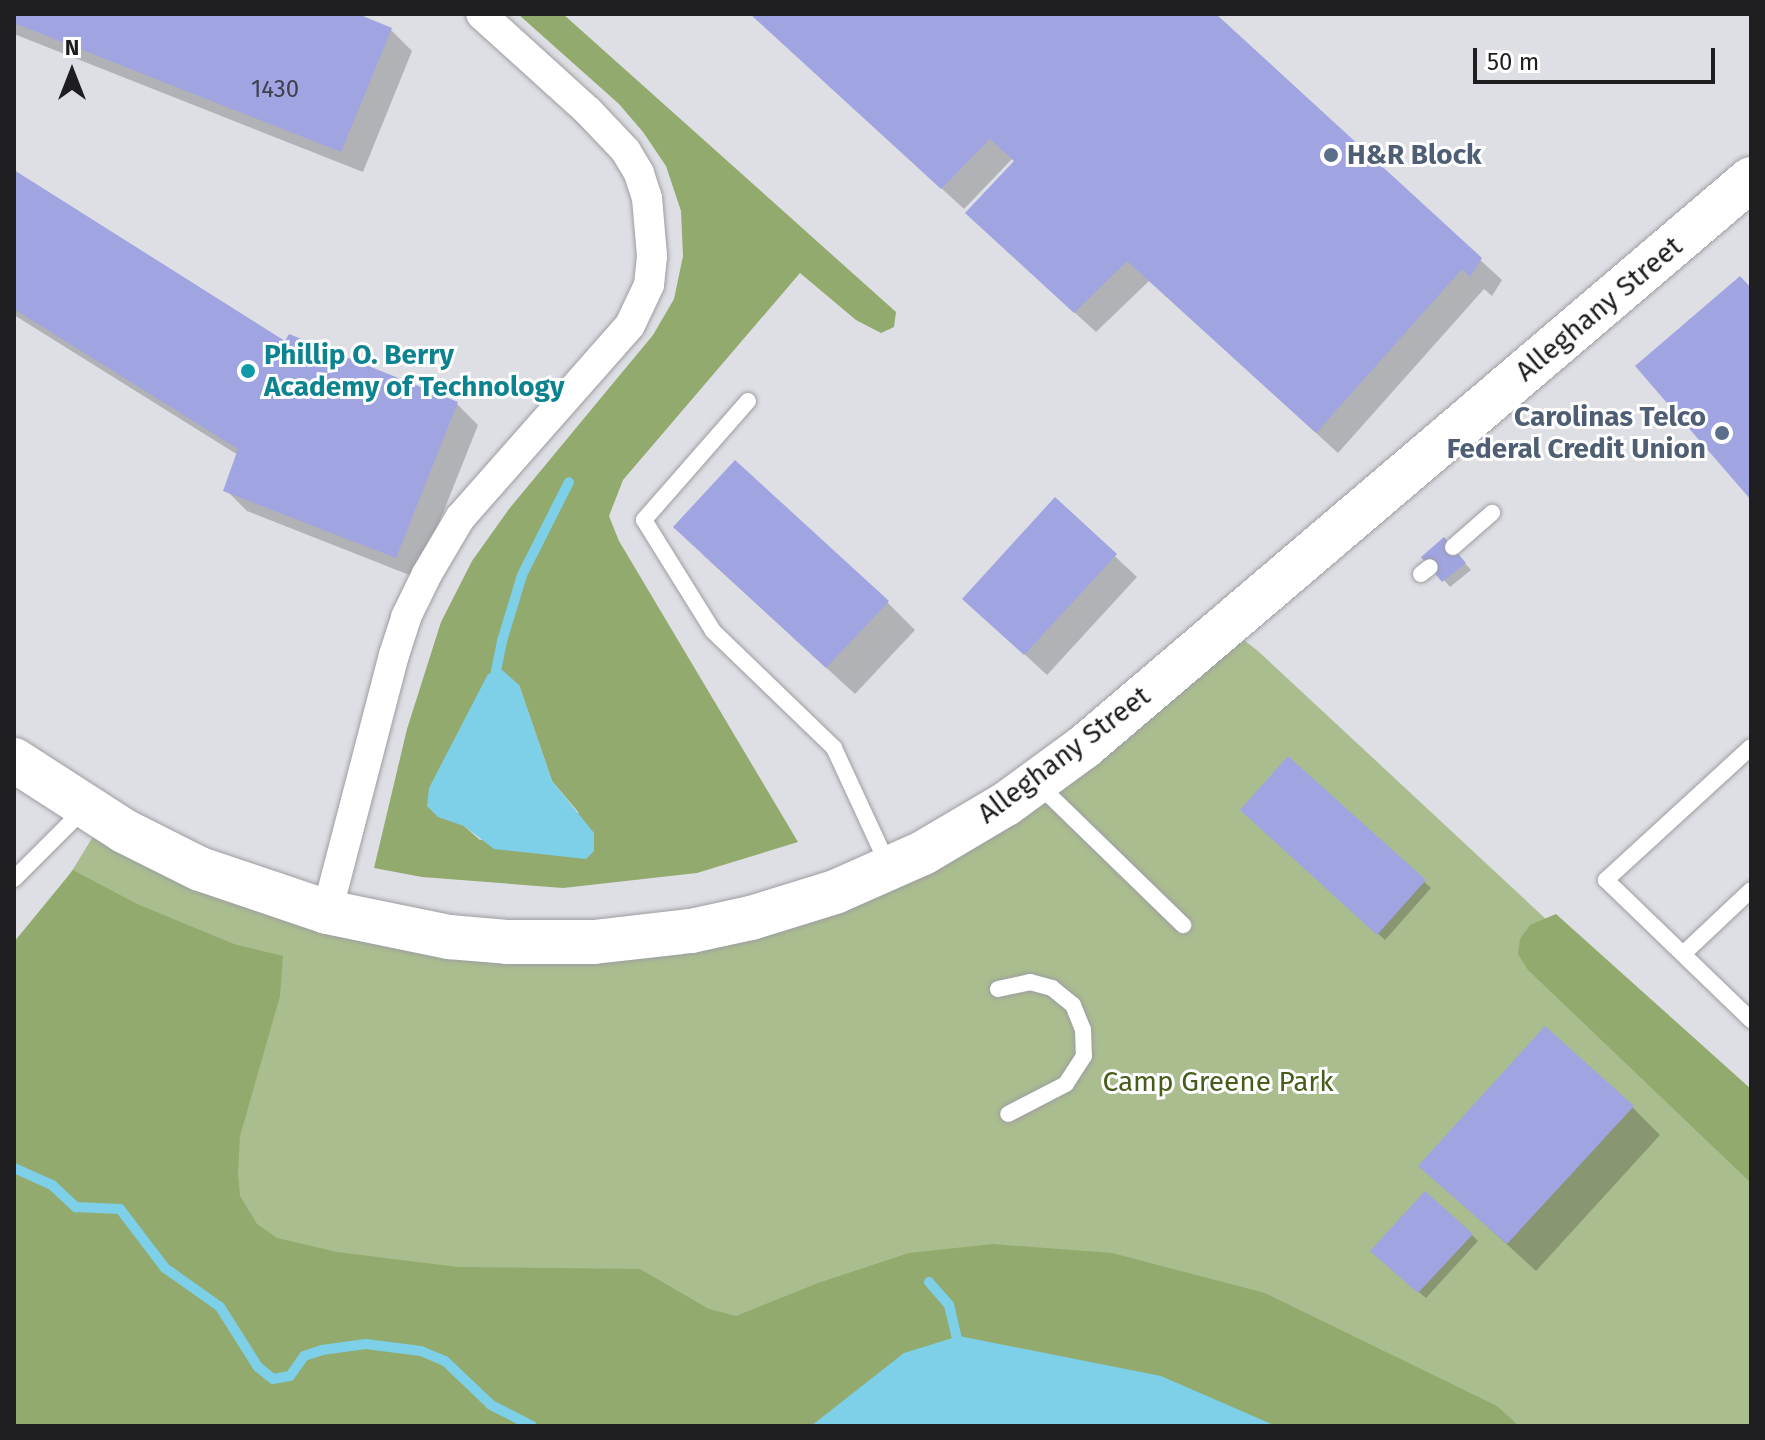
<!DOCTYPE html>
<html>
<head>
<meta charset="utf-8">
<style>
  body { margin:0 }
  #map { position:relative; width:1765px; height:1440px; overflow:hidden; background:#dedfe4; font-family:"Fira Sans",sans-serif }
  div>[style] { position:absolute }
  .green>* { inset:0; background:#aabd8f }
  .forest>* { inset:0; background:#92aa6d }
  .water>* { inset:0; background:#7dd0e8 }
  .shadow>* { inset:0; background:#0003 }
  .stream>* { height:10px; margin:-5px; padding:0 5px; transform-origin:5px; border-radius:5px; background:#7dd0e8 }
  .building>* { inset:0; background:#a0a4e1 }
  .roads { filter:drop-shadow(0 0 2px #9d9da2) drop-shadow(0 0 2px #9d9da2) }
  .lane>* { height:16px; margin:-8px; padding:0 8px; transform-origin:8px; border-radius:8px; background:#fff }
  .street>* { height:30px; margin:-15px; padding:0 15px; transform-origin:15px; border-radius:15px; background:#fff }
  .secondary>* { height:44px; margin:-22px; padding:0 22px; transform-origin:22px; border-radius:22px; background:#fff }
  .dots>* { width:22px; height:22px; translate:-50% -50%; box-sizing:border-box; border:4px solid #fff; border-radius:50% }
  span { translate:-50% -50%; white-space:nowrap; text-align:center; line-height:1.15; -webkit-text-stroke:6px #fff; paint-order:stroke }
  .number-label { font-size:24px; color:#3e4050 }
  .number-label span { -webkit-text-stroke-width:0 }
  .service-label { font-size:28px; color:#4e5e75; font-weight:700 }
  .left { translate:0 -50%; text-align:left }
  .right { translate:-100% -50%; text-align:right }
  .street-label { font-size:28px; color:#1e1e20 }
  .culture-label { font-size:28px; color:#0d838f; font-weight:700 }
  .park-label { font-size:28px; color:#465c1b }
  .frame { position:absolute; inset:0; border:16px solid #1e1e20; pointer-events:none }
  .north { position:absolute; left:32px; top:32px; width:80px; height:80px; -webkit-text-stroke:6px #fff; paint-order:stroke; rotate:0deg; font-size:22px; font-weight:700; line-height:32px; text-align:center; color:#1e1e20 }
  .north::after { content:''; display:block; margin:auto; width:28px; height:36px; background:#1e1e20; clip-path:polygon(50% 0,100% 100%,50% 72%,0 100%) }
  .scale { position:absolute; left:1473px; top:48px; width:242px; height:36px; box-sizing:border-box; border:4px solid #1e1e20; border-top:0; padding-left:10px; font-size:24px; line-height:28px; white-space:nowrap; color:#1e1e20; -webkit-text-stroke:6px #fff; paint-order:stroke }
</style>
</head>
<body>
<div id="map">
  <div class="green">
    <i style="clip-path:polygon(1232px 631px,1258px 651px,1751px 1110px,1751px 1426px,14px 1426px,14px 965px,102px 822px,442px 939px,839px 895px)"></i>
  </div>
  <div class="forest">
    <i style="clip-path:polygon(evenodd,518px 14px,563px 14px,896px 312px,894px 327px,881px 333px,856px 320px,800px 273px,623px 480px,609px 516px,619px 541px,798px 842px,697px 873px,563px 888px,422px 877px,374px 868px,407px 729px,441px 622px,472px 561px,509px 509px,653px 335px,674px 299px,683px 256px,681px 211px,666px 166px,643px 132px,619px 104px,518px 14px,519px 685px,552px 781px,579px 813px,480px 840px,464px 826px,519px 685px)"></i>
    <i style="clip-path:polygon(73px 870px,137px 904px,234px 944px,283px 956px,280px 996px,240px 1136px,238px 1172px,240px 1196px,257px 1224px,277px 1238px,337px 1252px,458px 1267px,640px 1269px,709px 1309px,736px 1316px,818px 1283px,909px 1253px,993px 1244px,1112px 1253px,1265px 1293px,1497px 1406px,1519px 1426px,14px 1426px,14px 942px)"></i>
    <i style="clip-path:polygon(1556px 914px,1751px 1089px,1751px 1183px,1528px 970px,1518px 954px,1520px 939px,1530px 925px)"></i>
  </div>
  <div class="water">
    <i style="clip-path:polygon(502px 670px,519px 685px,552px 781px,594px 833px,594px 851px,586px 859px,494px 849px,464px 826px,438px 817px,427px 806px,429px 788px,488px 674px)"></i>
    <i style="clip-path:polygon(959px 1336px,1161px 1376px,1276px 1426px,811px 1426px,904px 1353px)"></i>
  </div>
  <div class="shadow">
    <i style="clip-path:polygon(14px 14px,352px 14px,391px 30px,412px 51px,363px 172px,14px 34px)"></i>
    <i style="clip-path:polygon(752px 14px,1213px 14px,1502px 280px,1492px 296px,1484px 289px,1338px 453px,1149px 281px,1096px 332px,989px 234px,1015px 162px,1012px 159px,964px 209px)"></i>
    <i style="clip-path:polygon(14px 172px,286px 343px,457px 404px,478px 425px,417px 578px,247px 511px,226px 490px,238px 455px,14px 315px)"></i>
    <i style="clip-path:polygon(1055px 500px,1137px 577px,1047px 675px,986px 619px)"></i>
    <i style="clip-path:polygon(1450px 546px,1471px 570px,1450px 587px,1424px 557px)"></i>
    <i style="clip-path:polygon(703px 555px,887px 602px,915px 630px,855px 694px)"></i>
    <i style="clip-path:polygon(1289px 759px,1431px 888px,1385px 940px,1243px 810px)"></i>
    <i style="clip-path:polygon(1632px 1107px,1660px 1135px,1536px 1271px,1421px 1166px)"></i>
    <i style="clip-path:polygon(1472px 1235px,1478px 1241px,1426px 1298px,1379px 1258px)"></i>
  </div>
  <div class="stream">
    <i style="left:494px;top:681px;width:41px;rotate:-78.7deg"></i>
    <i style="left:502px;top:641px;width:69px;rotate:-73.1deg"></i>
    <i style="left:522px;top:575px;width:104px;rotate:-63.2deg"></i>
    <i style="left:14px;top:1168px;width:42px;rotate:24.1deg"></i>
    <i style="left:52px;top:1185px;width:33px;rotate:43deg"></i>
    <i style="left:76px;top:1207px;width:44px;rotate:2.6deg"></i>
    <i style="left:120px;top:1209px;width:74px;rotate:52.7deg"></i>
    <i style="left:165px;top:1268px;width:67px;rotate:35.3deg"></i>
    <i style="left:220px;top:1307px;width:71px;rotate:57.7deg"></i>
    <i style="left:258px;top:1367px;width:19px;rotate:39deg"></i>
    <i style="left:273px;top:1379px;width:17px;rotate:-10deg"></i>
    <i style="left:290px;top:1376px;width:24px;rotate:-55deg"></i>
    <i style="left:304px;top:1356px;width:19px;rotate:-18deg"></i>
    <i style="left:322px;top:1350px;width:44px;rotate:-7.8deg"></i>
    <i style="left:366px;top:1344px;width:55px;rotate:7.3deg"></i>
    <i style="left:421px;top:1351px;width:26px;rotate:23deg"></i>
    <i style="left:445px;top:1361px;width:64px;rotate:43.7deg"></i>
    <i style="left:491px;top:1405px;width:46px;rotate:27.1deg"></i>
    <i style="left:929px;top:1282px;width:30px;rotate:49deg"></i>
    <i style="left:949px;top:1305px;width:43px;rotate:76.6deg"></i>
  </div>
  <div class="building">
    <i style="clip-path:polygon(14px 14px,358px 14px,392px 28px,341px 152px,14px 23px)"></i>
    <i style="clip-path:polygon(750px 14px,1216px 14px,1482px 258px,1470px 277px,1462px 269px,1316px 433px,1127px 261px,1074px 313px,965px 213px,1014px 161px,990px 139px,941px 189px)"></i>
    <i style="clip-path:polygon(14px 170px,285px 341px,289px 334px,458px 402px,396px 558px,223px 491px,238px 449px,14px 309px)"></i>
    <i style="clip-path:polygon(1740px 276px,1751px 288px,1751px 500px,1635px 366px)"></i>
    <i style="clip-path:polygon(735px 460px,889px 601px,826px 668px,673px 527px)"></i>
    <i style="clip-path:polygon(1055px 497px,1117px 554px,1024px 655px,962px 599px)"></i>
    <i style="clip-path:polygon(1444px 537px,1466px 563px,1442px 582px,1421px 557px)"></i>
    <i style="clip-path:polygon(1288px 756px,1426px 880px,1377px 935px,1240px 810px)"></i>
    <i style="clip-path:polygon(1545px 1026px,1634px 1106px,1507px 1244px,1418px 1166px)"></i>
    <i style="clip-path:polygon(1425px 1191px,1473px 1234px,1418px 1293px,1370px 1251px)"></i>
  </div>
  <div class="roads">
    <div class="lane">
      <i style="left:748px;top:401px;width:158px;rotate:131.2deg"></i>
      <i style="left:644px;top:520px;width:131px;rotate:58.1deg"></i>
      <i style="left:713px;top:631px;width:168px;rotate:44deg"></i>
      <i style="left:834px;top:748px;width:131px;rotate:65.2deg"></i>
      <i style="left:1453px;top:547px;width:52px;rotate:-41.1deg"></i>
      <i style="left:1421px;top:574px;width:11px;rotate:-38deg"></i>
      <i style="left:1751px;top:747px;width:197px;rotate:137.5deg"></i>
      <i style="left:1606px;top:880px;width:202px;rotate:44deg"></i>
      <i style="left:1037px;top:783px;width:204px;rotate:44.2deg"></i>
      <i style="left:14px;top:879px;width:100px;rotate:-45deg"></i>
      <i style="left:1683px;top:954px;width:93px;rotate:-43.3deg"></i>
      <i style="left:998px;top:989px;width:33px;rotate:-12deg"></i>
      <i style="left:1030px;top:982px;width:23px;rotate:15deg"></i>
      <i style="left:1052px;top:988px;width:27px;rotate:39deg"></i>
      <i style="left:1073px;top:1005px;width:27px;rotate:68deg"></i>
      <i style="left:1083px;top:1030px;width:26px;rotate:88deg"></i>
      <i style="left:1084px;top:1056px;width:33px;rotate:123deg"></i>
      <i style="left:1066px;top:1084px;width:65px;rotate:152.7deg"></i>
    </div>
    <div class="street">
      <i style="left:327px;top:912px;width:266px;rotate:-75.4deg"></i>
      <i style="left:394px;top:655px;width:40px;rotate:-72deg"></i>
      <i style="left:406px;top:617px;width:48px;rotate:-64deg"></i>
      <i style="left:427px;top:574px;width:65px;rotate:-59.5deg"></i>
      <i style="left:460px;top:518px;width:257px;rotate:-48.6deg"></i>
      <i style="left:630px;top:325px;width:44px;rotate:-64.6deg"></i>
      <i style="left:649px;top:285px;width:29px;rotate:-84deg"></i>
      <i style="left:652px;top:256px;width:58px;rotate:-94.9deg"></i>
      <i style="left:647px;top:198px;width:26px;rotate:-108deg"></i>
      <i style="left:639px;top:173px;width:26px;rotate:-121deg"></i>
      <i style="left:626px;top:151px;width:55px;rotate:-133.5deg"></i>
      <i style="left:588px;top:111px;width:144px;rotate:-137.8deg"></i>
    </div>
    <div class="secondary">
      <i style="left:14px;top:760px;width:131px;rotate:32.8deg"></i>
      <i style="left:124px;top:831px;width:85px;rotate:26.6deg"></i>
      <i style="left:200px;top:869px;width:134px;rotate:18.7deg"></i>
      <i style="left:327px;top:912px;width:125px;rotate:11.6deg"></i>
      <i style="left:449px;top:937px;width:58px;rotate:4.9deg"></i>
      <i style="left:507px;top:942px;width:87px"></i>
      <i style="left:594px;top:942px;width:98px;rotate:-6.5deg"></i>
      <i style="left:691px;top:931px;width:61px;rotate:-12.2deg"></i>
      <i style="left:751px;top:918px;width:88px;rotate:-17.2deg"></i>
      <i style="left:835px;top:892px;width:96px;rotate:-23.9deg"></i>
      <i style="left:923px;top:853px;width:96px;rotate:-30.6deg"></i>
      <i style="left:1006px;top:804px;width:97px;rotate:-36.2deg"></i>
      <i style="left:1084px;top:747px;width:876px;rotate:-40.42deg"></i>
    </div>
  </div>
  <div class="dots">
    <i style="left:1331px;top:155px;background:#5c6f8a"></i>
    <i style="left:248px;top:371px;background:#0f9aa8"></i>
    <i style="left:1722px;top:433px;background:#5c6f8a"></i>
  </div>
  <div class="number-label">
    <span style="left:275px;top:90px">1430</span>
  </div>
  <div class="service-label">
    <span class="left" style="left:1347px;top:155px">H&amp;R Block</span>
    <span class="right" style="left:1706px;top:433px">Carolinas Telco<br>Federal Credit Union</span>
  </div>
  <div class="street-label">
    <span style="left:1599px;top:309px;rotate:-40deg">Alleghany Street</span>
    <span style="left:1064px;top:755px;rotate:-37deg">Alleghany Street</span>
  </div>
  <div class="culture-label">
    <span class="left" style="left:264px;top:371px">Phillip O. Berry<br>Academy of Technology</span>
  </div>
  <div class="park-label">
    <span style="left:1218px;top:1082px">Camp Greene Park</span>
  </div>
  <div class="frame"></div>
  <div class="north">N</div>
  <div class="scale">50 m</div>
</div>
</body>
</html>
